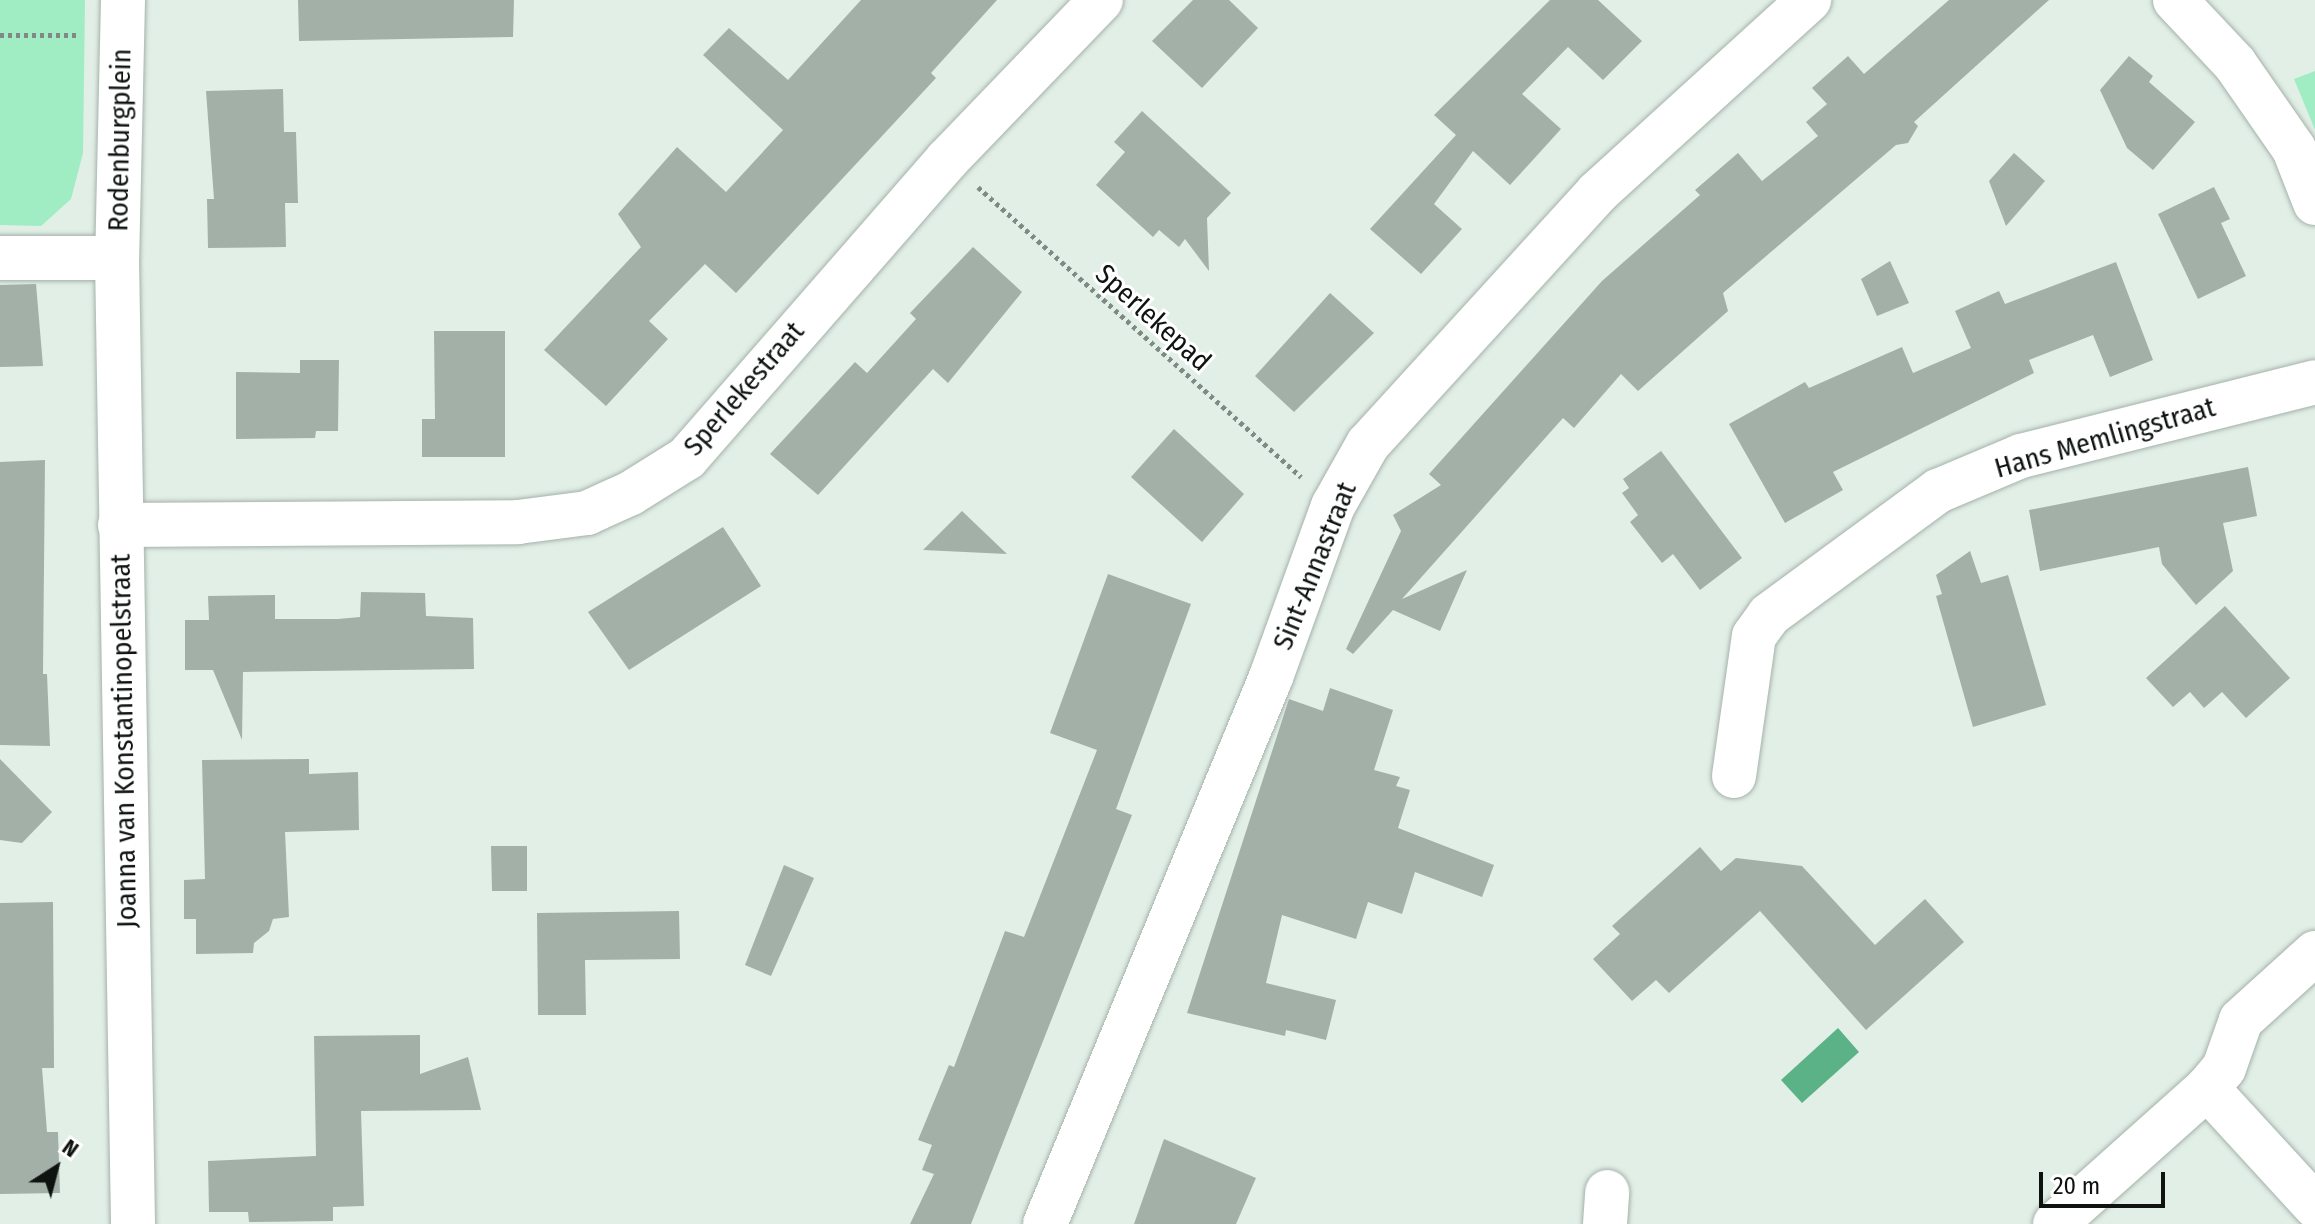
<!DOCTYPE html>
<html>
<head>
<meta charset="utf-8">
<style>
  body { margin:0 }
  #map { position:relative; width:2315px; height:1224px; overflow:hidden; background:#e1efe7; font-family:"Fira Sans Condensed",sans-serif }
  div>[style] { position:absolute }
  .green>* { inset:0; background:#a0edc3 }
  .water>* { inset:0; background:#5bb286 }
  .building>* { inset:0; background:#a3b0a8 }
  .path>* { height:5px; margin-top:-2.5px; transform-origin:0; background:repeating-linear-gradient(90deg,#808a84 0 4px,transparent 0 8px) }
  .roads { filter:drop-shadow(0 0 2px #a5b2aa) drop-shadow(0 0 2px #a5b2aa) }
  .minor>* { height:44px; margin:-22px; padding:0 22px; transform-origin:22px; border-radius:22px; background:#fff }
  span { translate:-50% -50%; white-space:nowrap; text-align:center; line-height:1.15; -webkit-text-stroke:6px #fff; paint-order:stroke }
  .street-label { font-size:28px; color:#0e1310 }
  .north { position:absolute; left:16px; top:1128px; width:80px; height:80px; -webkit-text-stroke:6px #fff; paint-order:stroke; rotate:36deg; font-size:22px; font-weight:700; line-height:32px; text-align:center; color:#0e1310 }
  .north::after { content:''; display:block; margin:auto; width:28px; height:36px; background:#0e1310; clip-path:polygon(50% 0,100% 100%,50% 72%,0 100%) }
  .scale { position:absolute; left:2039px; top:1172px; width:126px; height:36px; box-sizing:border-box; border:4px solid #0e1310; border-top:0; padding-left:10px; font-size:24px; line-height:28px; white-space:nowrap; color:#0e1310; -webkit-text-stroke:6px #fff; paint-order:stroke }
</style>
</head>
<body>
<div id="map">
  <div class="green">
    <i style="clip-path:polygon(0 0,85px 0,83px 153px,71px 199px,41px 226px,0 225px)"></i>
    <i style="clip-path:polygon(2315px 71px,2315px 130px,2294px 79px)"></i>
  </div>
  <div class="water">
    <i style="clip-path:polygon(1838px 1028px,1859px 1052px,1802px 1103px,1781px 1080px)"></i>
  </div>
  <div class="building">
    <i style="clip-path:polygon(298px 0,514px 0,513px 37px,299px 41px)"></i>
    <i style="clip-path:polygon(861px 0,997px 0,931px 73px,936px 78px,736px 293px,705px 264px,649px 321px,668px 339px,606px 406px,544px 350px,641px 247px,618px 214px,677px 147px,726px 192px,783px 130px,703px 55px,729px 28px,788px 80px)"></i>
    <i style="clip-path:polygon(1193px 0,1229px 0,1258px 28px,1202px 88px,1152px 41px)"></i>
    <i style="clip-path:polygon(1550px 0,1598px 0,1642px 41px,1603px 80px,1568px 47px,1522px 94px,1561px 129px,1510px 185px,1473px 151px,1434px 204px,1462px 229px,1421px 274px,1370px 229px,1456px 135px,1434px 115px)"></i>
    <i style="clip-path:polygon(1949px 0,2049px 0,1914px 122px,1918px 126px,1908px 143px,1896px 145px,1723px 293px,1728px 311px,1638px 391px,1621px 374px,1574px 428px,1563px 418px,1402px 599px,1467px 570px,1440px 631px,1393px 610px,1353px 654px,1346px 649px,1401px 531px,1393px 515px,1441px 485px,1429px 474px,1602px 281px,1700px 195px,1695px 190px,1738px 153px,1762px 181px,1818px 136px,1806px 122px,1827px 104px,1812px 88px,1848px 56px,1864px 74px)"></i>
    <i style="clip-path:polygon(2129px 56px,2153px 76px,2149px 82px,2195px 122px,2153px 170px,2127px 148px,2100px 90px)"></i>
    <i style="clip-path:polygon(283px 89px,284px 132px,296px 132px,298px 203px,285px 203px,286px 247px,208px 248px,207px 199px,214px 199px,206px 91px)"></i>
    <i style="clip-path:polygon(1142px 111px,1231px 193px,1207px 218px,1209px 271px,1185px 239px,1179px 247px,1159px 230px,1153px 237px,1096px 185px,1125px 152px,1114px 142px)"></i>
    <i style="clip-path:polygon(2014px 153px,2045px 181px,2006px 226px,1989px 181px)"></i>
    <i style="clip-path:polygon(2214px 187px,2230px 219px,2221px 223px,2246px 276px,2198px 299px,2158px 214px)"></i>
    <i style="clip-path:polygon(973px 247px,1022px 292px,948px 383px,933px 369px,818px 495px,770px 454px,855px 362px,867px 373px,916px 319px,910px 313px)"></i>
    <i style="clip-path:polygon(1890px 261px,1909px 303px,1877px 316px,1861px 279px)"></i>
    <i style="clip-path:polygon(2116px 262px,2153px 360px,2110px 377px,2093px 335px,2029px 360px,2034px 373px,1833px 472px,1843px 490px,1785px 523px,1729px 424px,1805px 382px,1809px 388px,1902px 347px,1913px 373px,1971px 348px,1955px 311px,1999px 291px,2005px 304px)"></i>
    <i style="clip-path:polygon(36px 284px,43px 366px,0 367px,0 285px)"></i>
    <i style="clip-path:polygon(1330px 293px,1374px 333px,1294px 412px,1255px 376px)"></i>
    <i style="clip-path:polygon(434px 331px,505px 331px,505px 457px,422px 457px,422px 419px,435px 419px)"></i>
    <i style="clip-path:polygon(300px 360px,339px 360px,338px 431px,316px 431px,315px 438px,236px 439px,236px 372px,300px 373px)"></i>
    <i style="clip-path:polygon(1174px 429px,1244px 494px,1202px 542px,1131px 477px)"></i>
    <i style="clip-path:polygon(1661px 451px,1742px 558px,1700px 590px,1673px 554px,1662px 563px,1630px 522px,1638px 515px,1622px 493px,1629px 488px,1623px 479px)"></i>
    <i style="clip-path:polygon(45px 460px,43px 674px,47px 674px,50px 746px,0 745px,0 462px)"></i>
    <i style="clip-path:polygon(2248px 467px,2257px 516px,2223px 523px,2233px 571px,2196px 605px,2162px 564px,2159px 547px,2040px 571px,2029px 510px)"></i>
    <i style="clip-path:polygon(962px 511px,1007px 554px,923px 550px)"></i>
    <i style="clip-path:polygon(723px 527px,761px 586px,629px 670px,588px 612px)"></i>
    <i style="clip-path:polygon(1970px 551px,1981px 583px,2008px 575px,2046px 705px,1973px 727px,1936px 596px,1942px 594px,1936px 575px)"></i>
    <i style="clip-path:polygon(1108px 574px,1191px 604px,1116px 809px,1132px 815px,971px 1224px,910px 1224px,934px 1174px,922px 1170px,932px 1145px,918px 1140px,949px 1065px,954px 1067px,1005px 931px,1024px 937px,1097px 750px,1050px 733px)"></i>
    <i style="clip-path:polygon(361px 592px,425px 593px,426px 616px,473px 618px,474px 669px,243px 672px,242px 740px,213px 670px,185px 670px,185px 620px,209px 620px,208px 596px,275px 595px,275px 619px,338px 619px,360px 617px)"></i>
    <i style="clip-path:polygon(2225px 606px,2290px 678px,2246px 718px,2222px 692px,2204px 708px,2190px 692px,2173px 707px,2146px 678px)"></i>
    <i style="clip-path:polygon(1330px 688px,1393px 710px,1374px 770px,1400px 777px,1396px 786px,1410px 790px,1398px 828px,1494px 865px,1482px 897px,1415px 872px,1402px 914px,1368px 902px,1356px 939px,1282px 915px,1266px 983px,1336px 1000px,1326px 1040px,1286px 1030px,1285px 1036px,1187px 1013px,1289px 699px,1323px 711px)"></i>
    <i style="clip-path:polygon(0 759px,52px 812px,22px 843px,0 840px)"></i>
    <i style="clip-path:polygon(309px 759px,309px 774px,358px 772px,359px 830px,285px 832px,289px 917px,273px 919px,269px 931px,254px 943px,253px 953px,196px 954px,196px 919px,184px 919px,184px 880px,205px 879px,202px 760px)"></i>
    <i style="clip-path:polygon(491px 846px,527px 846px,527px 891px,492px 891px)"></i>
    <i style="clip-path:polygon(1700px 847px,1721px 871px,1736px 858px,1802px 866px,1875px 945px,1925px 899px,1964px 942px,1866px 1030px,1760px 911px,1669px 993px,1656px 980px,1632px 1001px,1593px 959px,1620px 934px,1612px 926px)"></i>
    <i style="clip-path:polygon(784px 865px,814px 878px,771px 976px,745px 965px)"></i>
    <i style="clip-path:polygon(53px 902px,54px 1068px,42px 1068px,47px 1132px,58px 1132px,60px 1193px,0 1194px,0 903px)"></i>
    <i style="clip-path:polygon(679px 911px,680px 959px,585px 960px,586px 1015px,538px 1015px,537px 913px)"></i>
    <i style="clip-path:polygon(420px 1035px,420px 1074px,468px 1057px,481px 1110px,361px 1111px,364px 1206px,333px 1207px,333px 1221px,249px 1222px,248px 1212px,209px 1212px,208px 1161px,316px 1156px,314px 1036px)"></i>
    <i style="clip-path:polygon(1164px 1139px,1256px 1178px,1236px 1224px,1134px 1224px)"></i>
  </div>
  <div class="path">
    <i style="left:0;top:35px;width:79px"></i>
    <i style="left:978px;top:187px;width:434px;rotate:41.9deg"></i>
  </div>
  <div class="roads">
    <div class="minor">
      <i style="left:123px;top:0;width:258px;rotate:91.3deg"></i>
      <i style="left:117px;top:258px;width:966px;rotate:89.05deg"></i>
      <i style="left:2175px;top:0;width:88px;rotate:46.8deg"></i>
      <i style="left:2235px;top:64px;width:103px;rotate:55.2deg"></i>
      <i style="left:2294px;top:149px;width:58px;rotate:68.7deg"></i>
      <i style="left:0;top:258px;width:117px"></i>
      <i style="left:120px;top:525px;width:398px;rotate:-0.4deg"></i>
      <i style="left:518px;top:522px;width:70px;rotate:-7.4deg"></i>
      <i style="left:587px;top:513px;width:48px;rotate:-24.4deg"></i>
      <i style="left:631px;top:493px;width:66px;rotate:-32deg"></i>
      <i style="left:687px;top:458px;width:395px;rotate:-48.9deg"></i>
      <i style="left:947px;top:160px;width:222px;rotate:-46.1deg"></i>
      <i style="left:1734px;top:776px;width:141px;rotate:-81.9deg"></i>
      <i style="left:1754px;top:636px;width:26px;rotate:-54deg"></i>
      <i style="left:1769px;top:615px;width:210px;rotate:-36.3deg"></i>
      <i style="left:1938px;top:491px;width:90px;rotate:-22.9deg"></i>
      <i style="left:2021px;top:456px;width:303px;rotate:-14.1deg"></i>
      <i style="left:2315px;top:953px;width:100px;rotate:137.8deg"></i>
      <i style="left:2241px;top:1020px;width:51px;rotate:109.5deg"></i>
      <i style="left:2224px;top:1068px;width:26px;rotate:130deg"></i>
      <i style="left:2207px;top:1088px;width:160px;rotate:47.5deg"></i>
      <i style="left:1045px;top:1224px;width:592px;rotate:-67.55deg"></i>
      <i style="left:1271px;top:677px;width:182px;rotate:-70.1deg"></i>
      <i style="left:1333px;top:506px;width:71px;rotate:-60.6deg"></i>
      <i style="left:1368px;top:444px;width:340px;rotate:-47.6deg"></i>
      <i style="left:1597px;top:193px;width:287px;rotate:-42.3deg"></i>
      <i style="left:1605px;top:1224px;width:32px;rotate:-86deg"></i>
      <i style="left:2055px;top:1224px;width:204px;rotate:-41.8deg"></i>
    </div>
  </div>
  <div class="street-label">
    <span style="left:120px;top:140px;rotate:-89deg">Rodenburgplein</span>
    <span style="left:1153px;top:318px;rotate:42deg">Sperlekepad</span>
    <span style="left:744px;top:389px;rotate:-49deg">Sperlekestraat</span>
    <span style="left:2105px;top:438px;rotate:-16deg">Hans Memlingstraat</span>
    <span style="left:1315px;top:566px;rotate:-68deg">Sint-Annastraat</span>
    <span style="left:124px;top:741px;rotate:-91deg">Joanna van Konstantinopelstraat</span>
  </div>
  <div class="north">N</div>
  <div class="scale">20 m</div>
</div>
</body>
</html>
